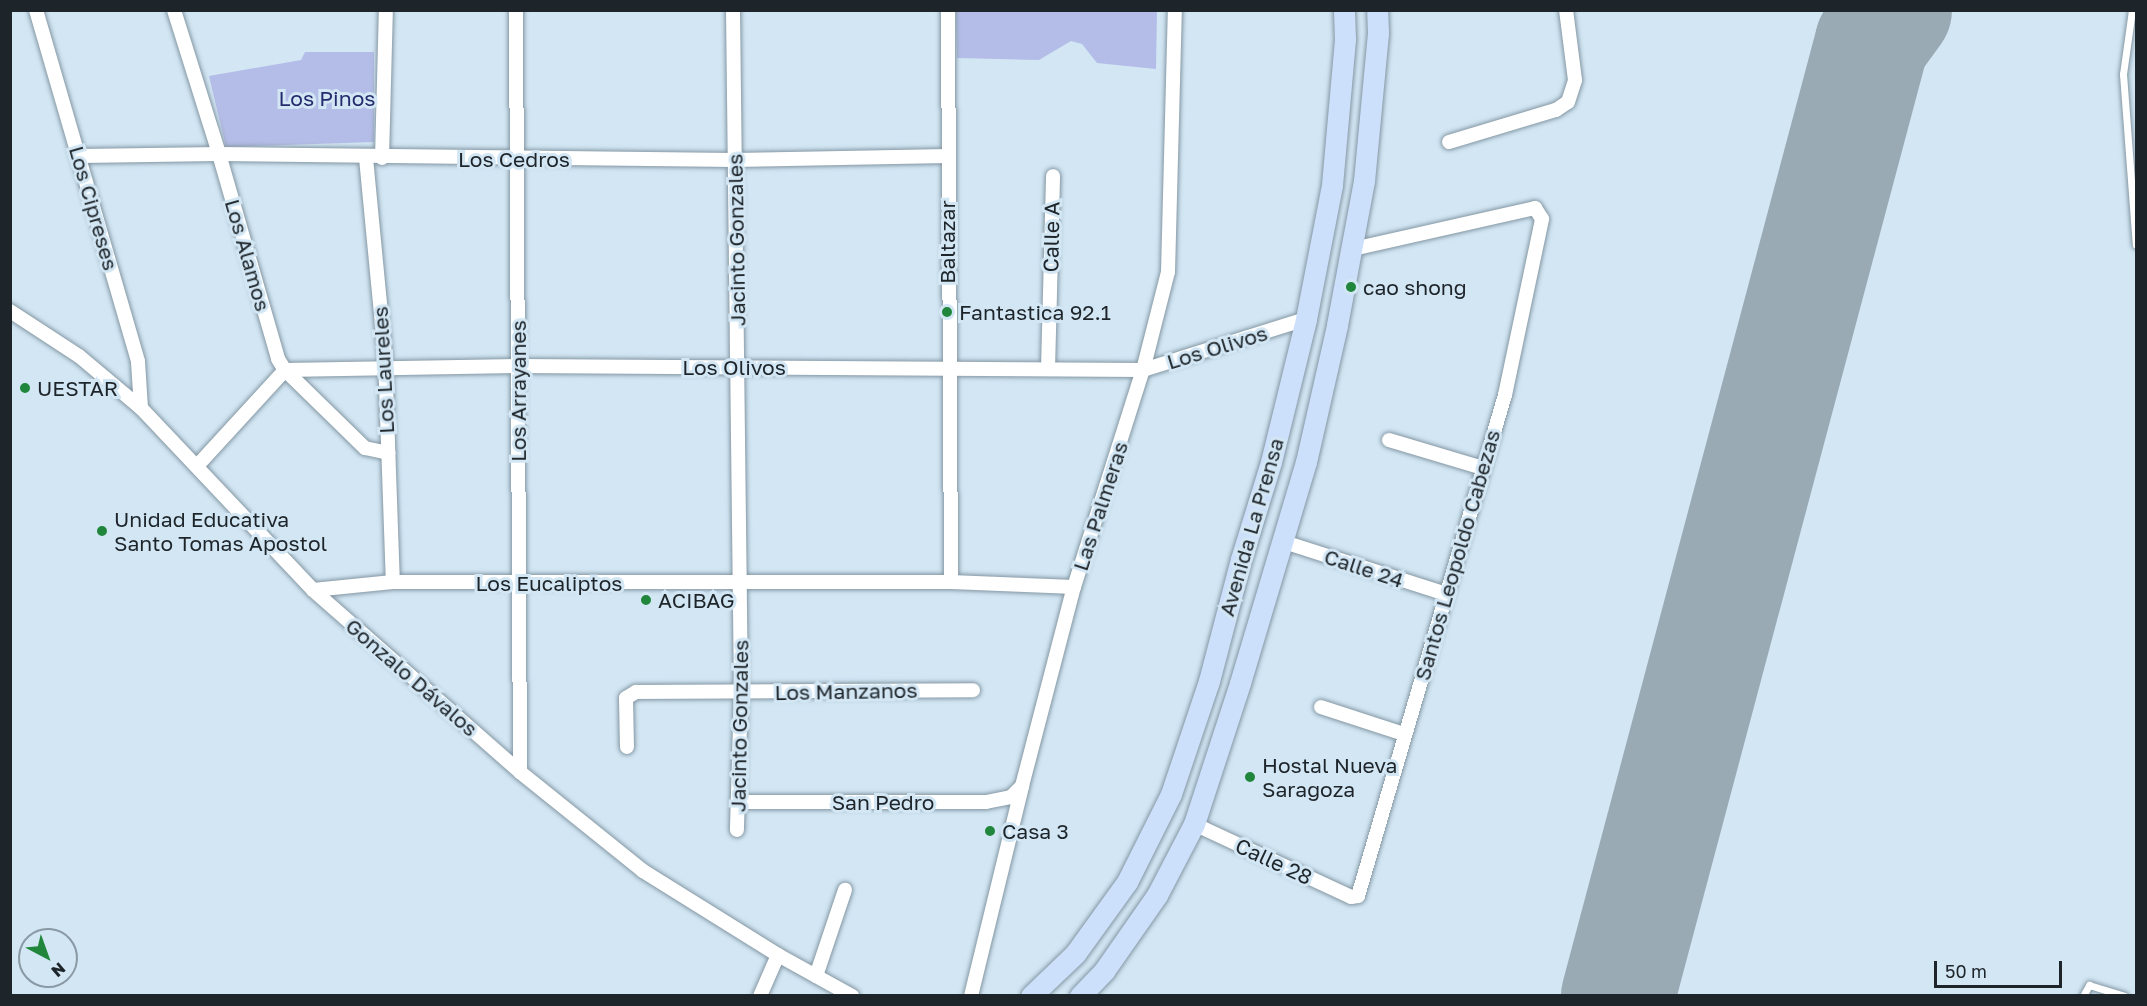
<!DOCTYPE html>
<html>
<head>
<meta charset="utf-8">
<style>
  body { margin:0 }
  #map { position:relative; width:2147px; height:1006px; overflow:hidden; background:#d2e6f4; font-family:"Golos Text",sans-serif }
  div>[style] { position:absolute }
  .green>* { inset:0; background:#b4bde7 }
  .runway>* { height:114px; margin:-57px; padding:0 57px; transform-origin:57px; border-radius:57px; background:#9aaab5 }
  .roads { filter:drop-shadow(0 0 2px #8497a3) drop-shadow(0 0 2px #8497a3) }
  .lane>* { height:7px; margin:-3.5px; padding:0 3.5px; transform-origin:3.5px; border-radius:3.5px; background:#fff }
  .street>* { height:14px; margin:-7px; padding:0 7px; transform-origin:7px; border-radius:7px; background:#fff }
  .primary>* { height:21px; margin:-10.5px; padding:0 10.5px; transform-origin:10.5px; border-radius:10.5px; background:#cde0fb }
  .dots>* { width:16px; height:16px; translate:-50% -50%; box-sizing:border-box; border:3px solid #d2e6f4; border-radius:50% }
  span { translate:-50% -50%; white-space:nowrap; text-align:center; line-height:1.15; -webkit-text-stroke:6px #d2e6f4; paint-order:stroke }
  .park-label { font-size:21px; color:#252b6d }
  .street-label { font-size:21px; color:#1e252a }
  .poi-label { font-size:21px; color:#1e252a }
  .left { translate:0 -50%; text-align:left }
  .frame { position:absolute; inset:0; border:12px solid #1e252a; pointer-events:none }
  .north { position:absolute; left:18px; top:928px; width:60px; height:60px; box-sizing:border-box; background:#d2e6f4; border:2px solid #8a99a3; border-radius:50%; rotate:139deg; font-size:16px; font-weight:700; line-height:24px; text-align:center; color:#1e252a }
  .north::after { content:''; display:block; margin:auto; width:21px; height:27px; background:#20863b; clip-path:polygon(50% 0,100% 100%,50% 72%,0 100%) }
  .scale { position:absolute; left:1934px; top:961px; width:128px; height:27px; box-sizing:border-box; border:3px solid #1e252a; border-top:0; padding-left:8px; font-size:18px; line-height:21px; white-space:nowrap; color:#1e252a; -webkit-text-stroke:4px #d2e6f4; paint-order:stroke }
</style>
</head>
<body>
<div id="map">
  <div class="green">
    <i style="clip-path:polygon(956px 11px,1157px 11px,1156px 69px,1097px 63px,1082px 44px,1071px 41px,1039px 60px,957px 58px)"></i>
    <i style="clip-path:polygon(305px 52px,374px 52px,374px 142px,226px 147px,209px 76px,301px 60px)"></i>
  </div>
  <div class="runway">
    <i style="left:1618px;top:996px;width:987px;rotate:-75.09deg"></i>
    <i style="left:1872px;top:42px;width:39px;rotate:-54deg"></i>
  </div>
  <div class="roads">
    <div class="lane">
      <i style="left:2132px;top:10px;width:65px;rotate:98deg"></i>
      <i style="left:2123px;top:74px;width:171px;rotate:85.7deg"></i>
      <i style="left:2083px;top:996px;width:13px;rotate:-61deg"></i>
      <i style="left:2089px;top:985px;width:37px;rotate:17deg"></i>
    </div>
    <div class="street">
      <i style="left:36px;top:10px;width:366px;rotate:73.8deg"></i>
      <i style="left:138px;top:362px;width:46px;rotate:86.3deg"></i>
      <i style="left:174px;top:10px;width:151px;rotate:72.6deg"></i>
      <i style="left:219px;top:154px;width:213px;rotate:73.9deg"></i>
      <i style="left:278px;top:359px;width:13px;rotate:58deg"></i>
      <i style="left:285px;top:370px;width:112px;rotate:44.3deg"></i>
      <i style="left:365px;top:448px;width:24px;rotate:12deg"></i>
      <i style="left:516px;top:10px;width:762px;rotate:89.7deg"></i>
      <i style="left:733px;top:10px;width:682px;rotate:89.33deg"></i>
      <i style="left:741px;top:692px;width:138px;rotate:91.7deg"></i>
      <i style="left:948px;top:10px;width:572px;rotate:89.7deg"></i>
      <i style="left:1449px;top:142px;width:112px;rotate:-16.7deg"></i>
      <i style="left:1556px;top:110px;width:14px;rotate:-34deg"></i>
      <i style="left:1568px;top:102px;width:23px;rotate:-72deg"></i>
      <i style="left:1575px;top:80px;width:71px;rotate:-97.3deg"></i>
      <i style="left:80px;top:156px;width:139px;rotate:-0.8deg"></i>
      <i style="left:219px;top:154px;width:516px;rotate:0.67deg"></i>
      <i style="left:735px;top:160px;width:213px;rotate:-1.1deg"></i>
      <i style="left:366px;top:158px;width:200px;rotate:84.5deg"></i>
      <i style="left:385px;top:357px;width:225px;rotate:88deg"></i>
      <i style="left:382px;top:158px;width:148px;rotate:-88.5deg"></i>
      <i style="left:10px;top:311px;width:82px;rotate:33.1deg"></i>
      <i style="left:79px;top:356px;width:81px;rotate:40deg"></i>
      <i style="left:141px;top:408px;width:250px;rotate:46.6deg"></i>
      <i style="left:313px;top:590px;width:276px;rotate:41.3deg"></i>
      <i style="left:520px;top:772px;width:158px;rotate:38.8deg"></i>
      <i style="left:643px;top:871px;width:159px;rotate:31.9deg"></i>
      <i style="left:778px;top:955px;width:85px;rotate:29deg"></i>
      <i style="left:1048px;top:369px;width:193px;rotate:-88.5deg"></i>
      <i style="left:1389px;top:440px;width:98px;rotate:16.6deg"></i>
      <i style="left:197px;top:466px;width:130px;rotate:-47.5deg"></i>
      <i style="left:285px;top:370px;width:232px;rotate:-1deg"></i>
      <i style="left:517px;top:366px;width:626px;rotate:0.37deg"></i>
      <i style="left:1143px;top:370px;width:171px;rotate:-17.4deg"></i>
      <i style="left:1281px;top:541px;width:173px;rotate:17.8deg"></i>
      <i style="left:313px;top:590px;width:80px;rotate:-5.7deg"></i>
      <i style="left:393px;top:582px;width:558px"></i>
      <i style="left:951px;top:582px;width:123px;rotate:2.3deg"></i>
      <i style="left:1321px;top:707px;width:87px;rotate:18deg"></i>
      <i style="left:627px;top:747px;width:49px;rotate:-91.2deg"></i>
      <i style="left:626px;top:698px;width:12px;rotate:-31deg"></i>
      <i style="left:636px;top:692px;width:337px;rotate:-0.3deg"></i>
      <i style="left:739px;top:802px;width:247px"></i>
      <i style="left:986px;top:802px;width:25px;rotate:-11deg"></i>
      <i style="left:1011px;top:797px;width:16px;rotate:-45deg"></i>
      <i style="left:1194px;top:824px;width:173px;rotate:24.9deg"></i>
      <i style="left:1351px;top:897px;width:7px;rotate:-8deg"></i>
      <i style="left:1358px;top:896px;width:522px;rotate:-73.65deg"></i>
      <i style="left:1505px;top:395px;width:180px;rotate:-78.1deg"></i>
      <i style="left:1542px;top:219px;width:13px;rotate:-122deg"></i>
      <i style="left:1535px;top:208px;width:191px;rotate:167.3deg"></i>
      <i style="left:816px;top:976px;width:91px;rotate:-71.4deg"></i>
      <i style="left:760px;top:996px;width:45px;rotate:-66.3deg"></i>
      <i style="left:971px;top:996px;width:216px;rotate:-76.3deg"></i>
      <i style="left:1022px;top:786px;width:206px;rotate:-75.4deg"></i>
      <i style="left:1074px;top:587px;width:228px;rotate:-72.4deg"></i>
      <i style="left:1143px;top:370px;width:101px;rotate:-75.7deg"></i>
      <i style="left:1168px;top:272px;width:262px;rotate:-88.5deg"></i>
    </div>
    <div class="primary">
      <i style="left:1031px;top:996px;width:61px;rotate:-43.7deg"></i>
      <i style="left:1075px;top:954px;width:89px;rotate:-54.2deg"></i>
      <i style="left:1127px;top:882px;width:98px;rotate:-63.4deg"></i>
      <i style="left:1171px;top:794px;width:119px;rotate:-71.4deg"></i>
      <i style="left:1209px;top:681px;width:126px;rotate:-75.3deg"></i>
      <i style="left:1241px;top:559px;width:102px;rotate:-72.8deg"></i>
      <i style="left:1271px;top:462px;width:147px;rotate:-76.2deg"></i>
      <i style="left:1306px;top:319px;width:136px;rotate:-79deg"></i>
      <i style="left:1332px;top:185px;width:147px;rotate:-84.9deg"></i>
      <i style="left:1345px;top:39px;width:29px;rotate:-92deg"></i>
      <i style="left:1080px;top:996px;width:35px;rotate:-46deg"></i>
      <i style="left:1104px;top:971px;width:93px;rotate:-55.1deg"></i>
      <i style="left:1157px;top:895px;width:80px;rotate:-62.5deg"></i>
      <i style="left:1194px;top:824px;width:148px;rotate:-71.9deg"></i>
      <i style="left:1240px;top:683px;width:231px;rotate:-73.4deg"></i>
      <i style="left:1306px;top:462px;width:140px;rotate:-77.2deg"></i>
      <i style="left:1337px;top:325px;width:147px;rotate:-79.4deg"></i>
      <i style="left:1364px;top:181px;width:149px;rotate:-84.6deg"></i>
      <i style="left:1378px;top:33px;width:23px;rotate:-92deg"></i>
    </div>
  </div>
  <div class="dots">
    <i style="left:1351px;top:287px;background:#20863b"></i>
    <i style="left:947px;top:312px;background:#20863b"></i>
    <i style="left:25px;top:388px;background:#20863b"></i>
    <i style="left:102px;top:531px;background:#20863b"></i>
    <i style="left:646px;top:600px;background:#20863b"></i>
    <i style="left:1250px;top:777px;background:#20863b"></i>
    <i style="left:990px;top:831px;background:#20863b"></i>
  </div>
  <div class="park-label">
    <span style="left:327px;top:98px">Los Pinos</span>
  </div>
  <div class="street-label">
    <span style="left:514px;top:159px">Los Cedros</span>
    <span style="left:94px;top:208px;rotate:74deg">Los Cipreses</span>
    <span style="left:1051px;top:237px;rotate:-89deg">Calle A</span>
    <span style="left:736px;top:240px;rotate:-91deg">Jacinto Gonzales</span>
    <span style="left:947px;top:242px;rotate:-90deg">Baltazar</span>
    <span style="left:248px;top:255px;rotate:74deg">Los Alamos</span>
    <span style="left:1217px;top:347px;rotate:-17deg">Los Olivos</span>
    <span style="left:734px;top:367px">Los Olivos</span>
    <span style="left:383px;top:370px;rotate:-93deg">Los Laureles</span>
    <span style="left:518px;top:391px;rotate:-90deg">Los Arrayanes</span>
    <span style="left:1100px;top:506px;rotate:-72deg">Las Palmeras</span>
    <span style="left:1251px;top:527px;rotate:-74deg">Avenida La Prensa</span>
    <span style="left:1457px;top:555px;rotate:-74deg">Santos Leopoldo Cabezas</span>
    <span style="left:1364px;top:568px;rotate:18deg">Calle 24</span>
    <span style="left:549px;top:583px">Los Eucaliptos</span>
    <span style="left:412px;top:677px;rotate:41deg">Gonzalo Dávalos</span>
    <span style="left:846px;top:691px;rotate:-1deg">Los Manzanos</span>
    <span style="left:739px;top:726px;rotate:-89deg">Jacinto Gonzales</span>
    <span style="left:883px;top:802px">San Pedro</span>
    <span style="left:1274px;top:861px;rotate:25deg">Calle 28</span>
  </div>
  <div class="poi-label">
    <span class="left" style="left:1363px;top:287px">cao shong</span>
    <span class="left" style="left:959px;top:312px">Fantastica 92.1</span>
    <span class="left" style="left:37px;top:388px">UESTAR</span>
    <span class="left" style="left:114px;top:531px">Unidad Educativa<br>Santo Tomas Apostol</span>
    <span class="left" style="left:658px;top:600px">ACIBAG</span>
    <span class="left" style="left:1262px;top:777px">Hostal Nueva<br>Saragoza</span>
    <span class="left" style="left:1002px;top:831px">Casa 3</span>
  </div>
  <div class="frame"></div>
  <div class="north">N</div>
  <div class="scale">50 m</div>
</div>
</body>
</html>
